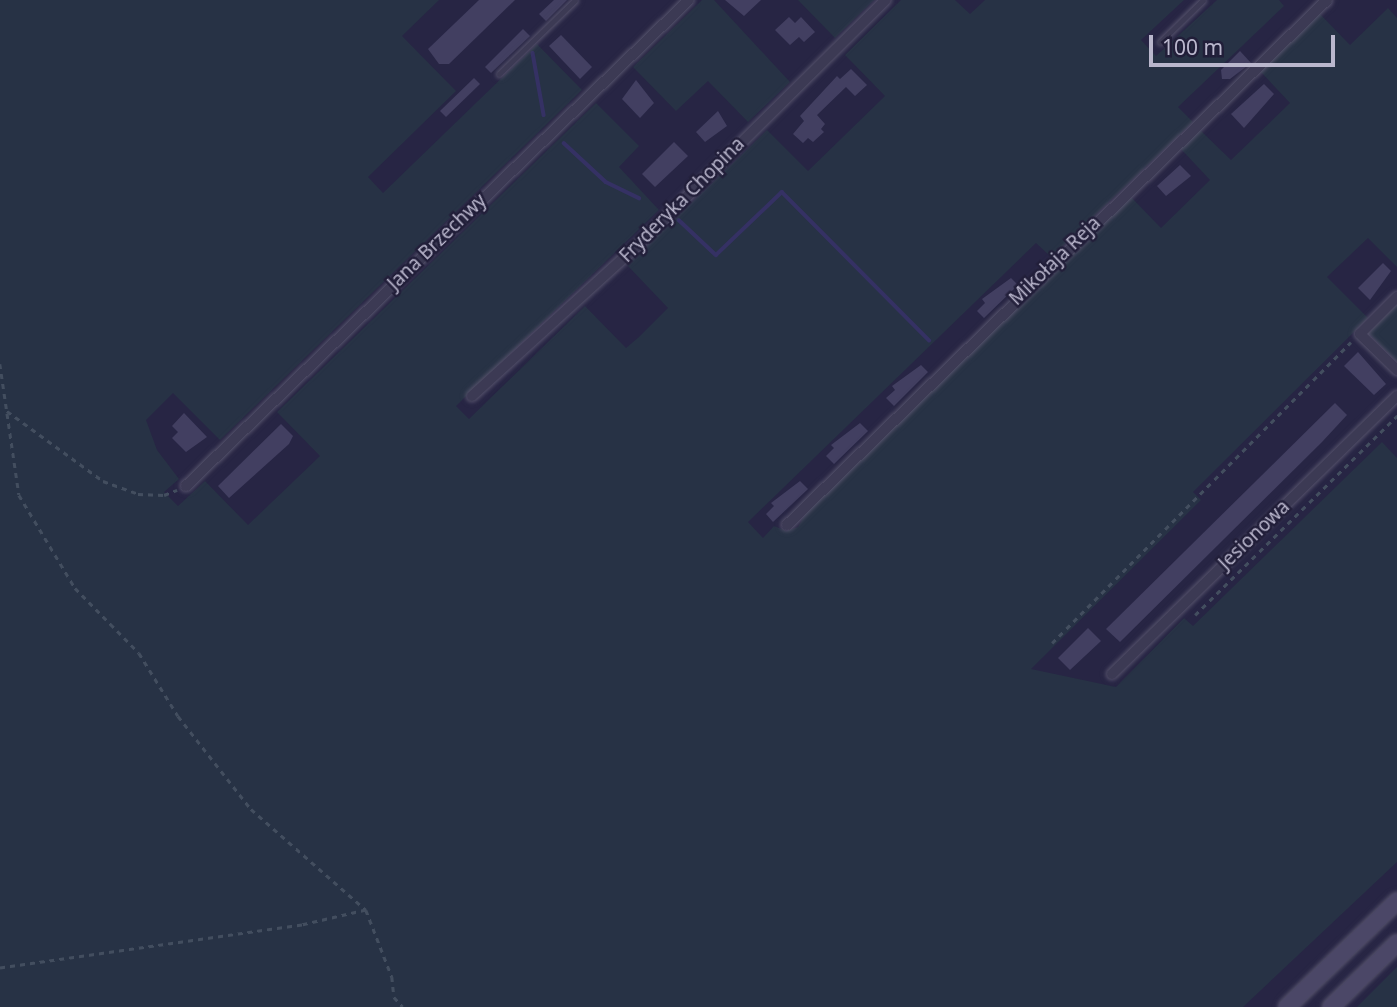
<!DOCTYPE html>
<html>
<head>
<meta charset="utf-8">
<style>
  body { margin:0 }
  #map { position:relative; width:1397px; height:1007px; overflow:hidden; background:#272544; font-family:"Noto Sans",sans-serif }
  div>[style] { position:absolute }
  .green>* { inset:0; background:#273245 }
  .stream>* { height:3.5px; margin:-1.75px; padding:0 1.75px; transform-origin:1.75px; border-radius:1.75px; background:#353164 }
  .building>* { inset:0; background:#423f61 }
  .path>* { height:2.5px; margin-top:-1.25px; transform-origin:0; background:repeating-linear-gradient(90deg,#434e5f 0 5px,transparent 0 10px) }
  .roads { filter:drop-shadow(0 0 2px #55526b) drop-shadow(0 0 2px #55526b) }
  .service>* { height:5px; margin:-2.5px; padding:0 2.5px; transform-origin:2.5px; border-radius:2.5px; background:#3c3a54 }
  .minor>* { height:10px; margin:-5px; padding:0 5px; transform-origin:5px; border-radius:5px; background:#3c3a54 }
  .secondary>* { height:16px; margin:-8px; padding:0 8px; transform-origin:8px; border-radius:8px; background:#4b4767 }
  span { translate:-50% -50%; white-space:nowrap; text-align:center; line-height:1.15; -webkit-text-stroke:5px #211e39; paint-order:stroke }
  .street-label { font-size:19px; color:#bab7cd }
  .scale { position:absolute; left:1149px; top:35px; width:186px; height:32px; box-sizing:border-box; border:4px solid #bab7cd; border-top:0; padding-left:9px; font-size:21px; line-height:24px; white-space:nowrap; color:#bab7cd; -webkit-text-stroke:5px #211e39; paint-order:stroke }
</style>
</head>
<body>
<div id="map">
  <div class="green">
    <i style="clip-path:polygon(0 0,439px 0,402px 36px,456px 91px,368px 177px,383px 193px,537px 44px,582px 90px,220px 440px,173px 393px,146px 420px,157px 450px,179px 479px,164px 492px,178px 506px,205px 481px,248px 525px,320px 456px,277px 412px,596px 103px,639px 146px,619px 167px,659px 210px,456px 406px,469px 419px,585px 306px,626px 348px,639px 337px,668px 308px,627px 265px,767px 130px,808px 171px,885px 96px,845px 55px,901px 0,955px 0,970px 14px,985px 0,1184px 0,1141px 40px,1156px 56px,1217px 0,1279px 0,1284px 6px,1178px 107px,1193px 122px,1051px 257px,1036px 243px,748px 522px,763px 538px,774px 526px,786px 531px,798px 527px,808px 509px,1130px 196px,1161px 228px,1210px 180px,1180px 148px,1199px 129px,1231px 160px,1290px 103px,1259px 70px,1319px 13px,1350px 45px,1388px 8px,1397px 18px,1397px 267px,1368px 238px,1327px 277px,1368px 318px,1193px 492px,1201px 500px,1031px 669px,1116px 687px,1184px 618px,1193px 626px,1382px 442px,1397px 458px,1397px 862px,1243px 1007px,0 1007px)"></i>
    <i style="clip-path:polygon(702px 0,714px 0,790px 82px,748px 122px,708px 81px,676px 111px,633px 67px)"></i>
    <i style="clip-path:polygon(798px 0,874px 0,835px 38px)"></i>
    <i style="clip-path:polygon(1397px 304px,1397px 362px,1368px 333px)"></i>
    <i style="clip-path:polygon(1397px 967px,1397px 1007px,1357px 1007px)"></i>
  </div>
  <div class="stream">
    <i style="left:533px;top:53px;width:63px;rotate:79.9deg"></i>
    <i style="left:564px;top:143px;width:57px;rotate:42.9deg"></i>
    <i style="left:606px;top:182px;width:37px;rotate:26deg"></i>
    <i style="left:679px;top:220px;width:51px;rotate:43.4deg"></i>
    <i style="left:716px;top:255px;width:91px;rotate:-43.7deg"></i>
    <i style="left:782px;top:192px;width:209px;rotate:45.2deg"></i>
  </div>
  <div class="building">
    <i style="clip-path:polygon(479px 0,515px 0,449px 64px,439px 64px,428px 49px)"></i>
    <i style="clip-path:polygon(554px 0,567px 0,546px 21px,539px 14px)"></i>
    <i style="clip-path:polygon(725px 0,761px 0,744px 16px)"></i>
    <i style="clip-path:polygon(789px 17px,795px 23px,801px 17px,815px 32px,804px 42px,799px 37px,790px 45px,775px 30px)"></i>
    <i style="clip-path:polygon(523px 29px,530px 36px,491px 73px,485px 67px)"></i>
    <i style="clip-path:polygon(561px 35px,592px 67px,580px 79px,549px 46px)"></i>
    <i style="clip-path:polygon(1240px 51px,1251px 63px,1230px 79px,1222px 79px,1221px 70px)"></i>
    <i style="clip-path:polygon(851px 69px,867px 85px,855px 96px,846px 87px,817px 115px,825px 124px,821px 129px,824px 132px,813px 142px,808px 138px,803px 143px,793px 134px,804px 121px,800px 116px,837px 76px,840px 79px)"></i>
    <i style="clip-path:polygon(474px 78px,480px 84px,446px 117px,440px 111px)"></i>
    <i style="clip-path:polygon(636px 80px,654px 103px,640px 118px,622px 99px)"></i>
    <i style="clip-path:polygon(1264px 84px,1274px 94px,1244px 128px,1231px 114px)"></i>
    <i style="clip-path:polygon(718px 111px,727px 126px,705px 142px,696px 132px)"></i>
    <i style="clip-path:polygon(674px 142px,688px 156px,655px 187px,642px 174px)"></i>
    <i style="clip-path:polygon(1180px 165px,1191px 176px,1166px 196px,1157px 186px)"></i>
    <i style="clip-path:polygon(1383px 263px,1391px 271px,1370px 300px,1358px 288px)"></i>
    <i style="clip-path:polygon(1011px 278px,1018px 285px,984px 318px,977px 311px,985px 303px,982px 299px)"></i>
    <i style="clip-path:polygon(1358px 352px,1386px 384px,1374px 395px,1344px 366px)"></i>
    <i style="clip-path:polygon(921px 365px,928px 372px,894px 406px,886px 398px,895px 390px,892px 386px)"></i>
    <i style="clip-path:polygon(1335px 403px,1347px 415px,1322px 442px,1120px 642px,1106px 629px)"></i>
    <i style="clip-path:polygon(184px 413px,207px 437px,186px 452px,172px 438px,178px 432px,172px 426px)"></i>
    <i style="clip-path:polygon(860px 423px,868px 431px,834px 464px,826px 456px,834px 448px,831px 445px)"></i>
    <i style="clip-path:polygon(281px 424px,293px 436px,289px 444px,229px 498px,218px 486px)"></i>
    <i style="clip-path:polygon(800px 481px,808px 489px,773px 522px,766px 514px,774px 506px,771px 503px)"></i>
    <i style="clip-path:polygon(1088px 628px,1101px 641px,1070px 670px,1058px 658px)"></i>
  </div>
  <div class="path">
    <i style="left:0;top:364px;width:132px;rotate:81.7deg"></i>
    <i style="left:19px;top:495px;width:109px;rotate:58.9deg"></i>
    <i style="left:75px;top:588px;width:91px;rotate:45.4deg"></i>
    <i style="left:139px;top:653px;width:74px;rotate:58.2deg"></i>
    <i style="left:178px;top:716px;width:118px;rotate:51.9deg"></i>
    <i style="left:251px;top:809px;width:153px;rotate:41.3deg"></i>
    <i style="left:366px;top:910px;width:66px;rotate:166.8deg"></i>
    <i style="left:302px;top:925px;width:305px;rotate:171.9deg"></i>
    <i style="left:7px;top:411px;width:119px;rotate:36.1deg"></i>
    <i style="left:103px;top:481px;width:37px;rotate:20deg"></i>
    <i style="left:138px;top:494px;width:26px;rotate:2deg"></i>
    <i style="left:164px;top:495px;width:14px;rotate:-21deg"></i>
    <i style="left:1195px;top:615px;width:284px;rotate:-44.6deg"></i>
    <i style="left:1052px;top:643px;width:424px;rotate:-45.2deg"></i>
    <i style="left:366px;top:910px;width:72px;rotate:68.8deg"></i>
    <i style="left:392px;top:977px;width:20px;rotate:84deg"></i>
    <i style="left:394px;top:997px;width:13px;rotate:48deg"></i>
  </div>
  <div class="roads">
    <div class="service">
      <i style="left:1160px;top:42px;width:60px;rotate:-44.3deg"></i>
      <i style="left:499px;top:74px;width:106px;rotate:-44.2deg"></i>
    </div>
    <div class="minor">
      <i style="left:1397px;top:297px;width:52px;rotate:135deg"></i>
      <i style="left:1360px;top:334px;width:52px;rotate:44.2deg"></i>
      <i style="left:472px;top:396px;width:223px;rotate:-42.3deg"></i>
      <i style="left:637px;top:246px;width:350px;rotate:-44.7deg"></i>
      <i style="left:186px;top:486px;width:699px;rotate:-44.02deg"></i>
      <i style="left:787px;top:525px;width:753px;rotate:-44.19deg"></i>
      <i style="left:1112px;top:674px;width:398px;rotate:-44.3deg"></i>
    </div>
    <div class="secondary">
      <i style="left:1287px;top:1007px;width:153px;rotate:-43.9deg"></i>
      <i style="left:1331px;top:1007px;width:92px;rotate:-44.1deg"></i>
    </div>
  </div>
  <div class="street-label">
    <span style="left:682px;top:200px;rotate:-45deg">Fryderyka Chopina</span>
    <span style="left:437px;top:242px;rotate:-44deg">Jana Brzechwy</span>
    <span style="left:1055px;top:261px;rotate:-44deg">Mikołaja Reja</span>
    <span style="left:1254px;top:535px;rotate:-44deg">Jesionowa</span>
  </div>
  <div class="scale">100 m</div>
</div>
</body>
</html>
